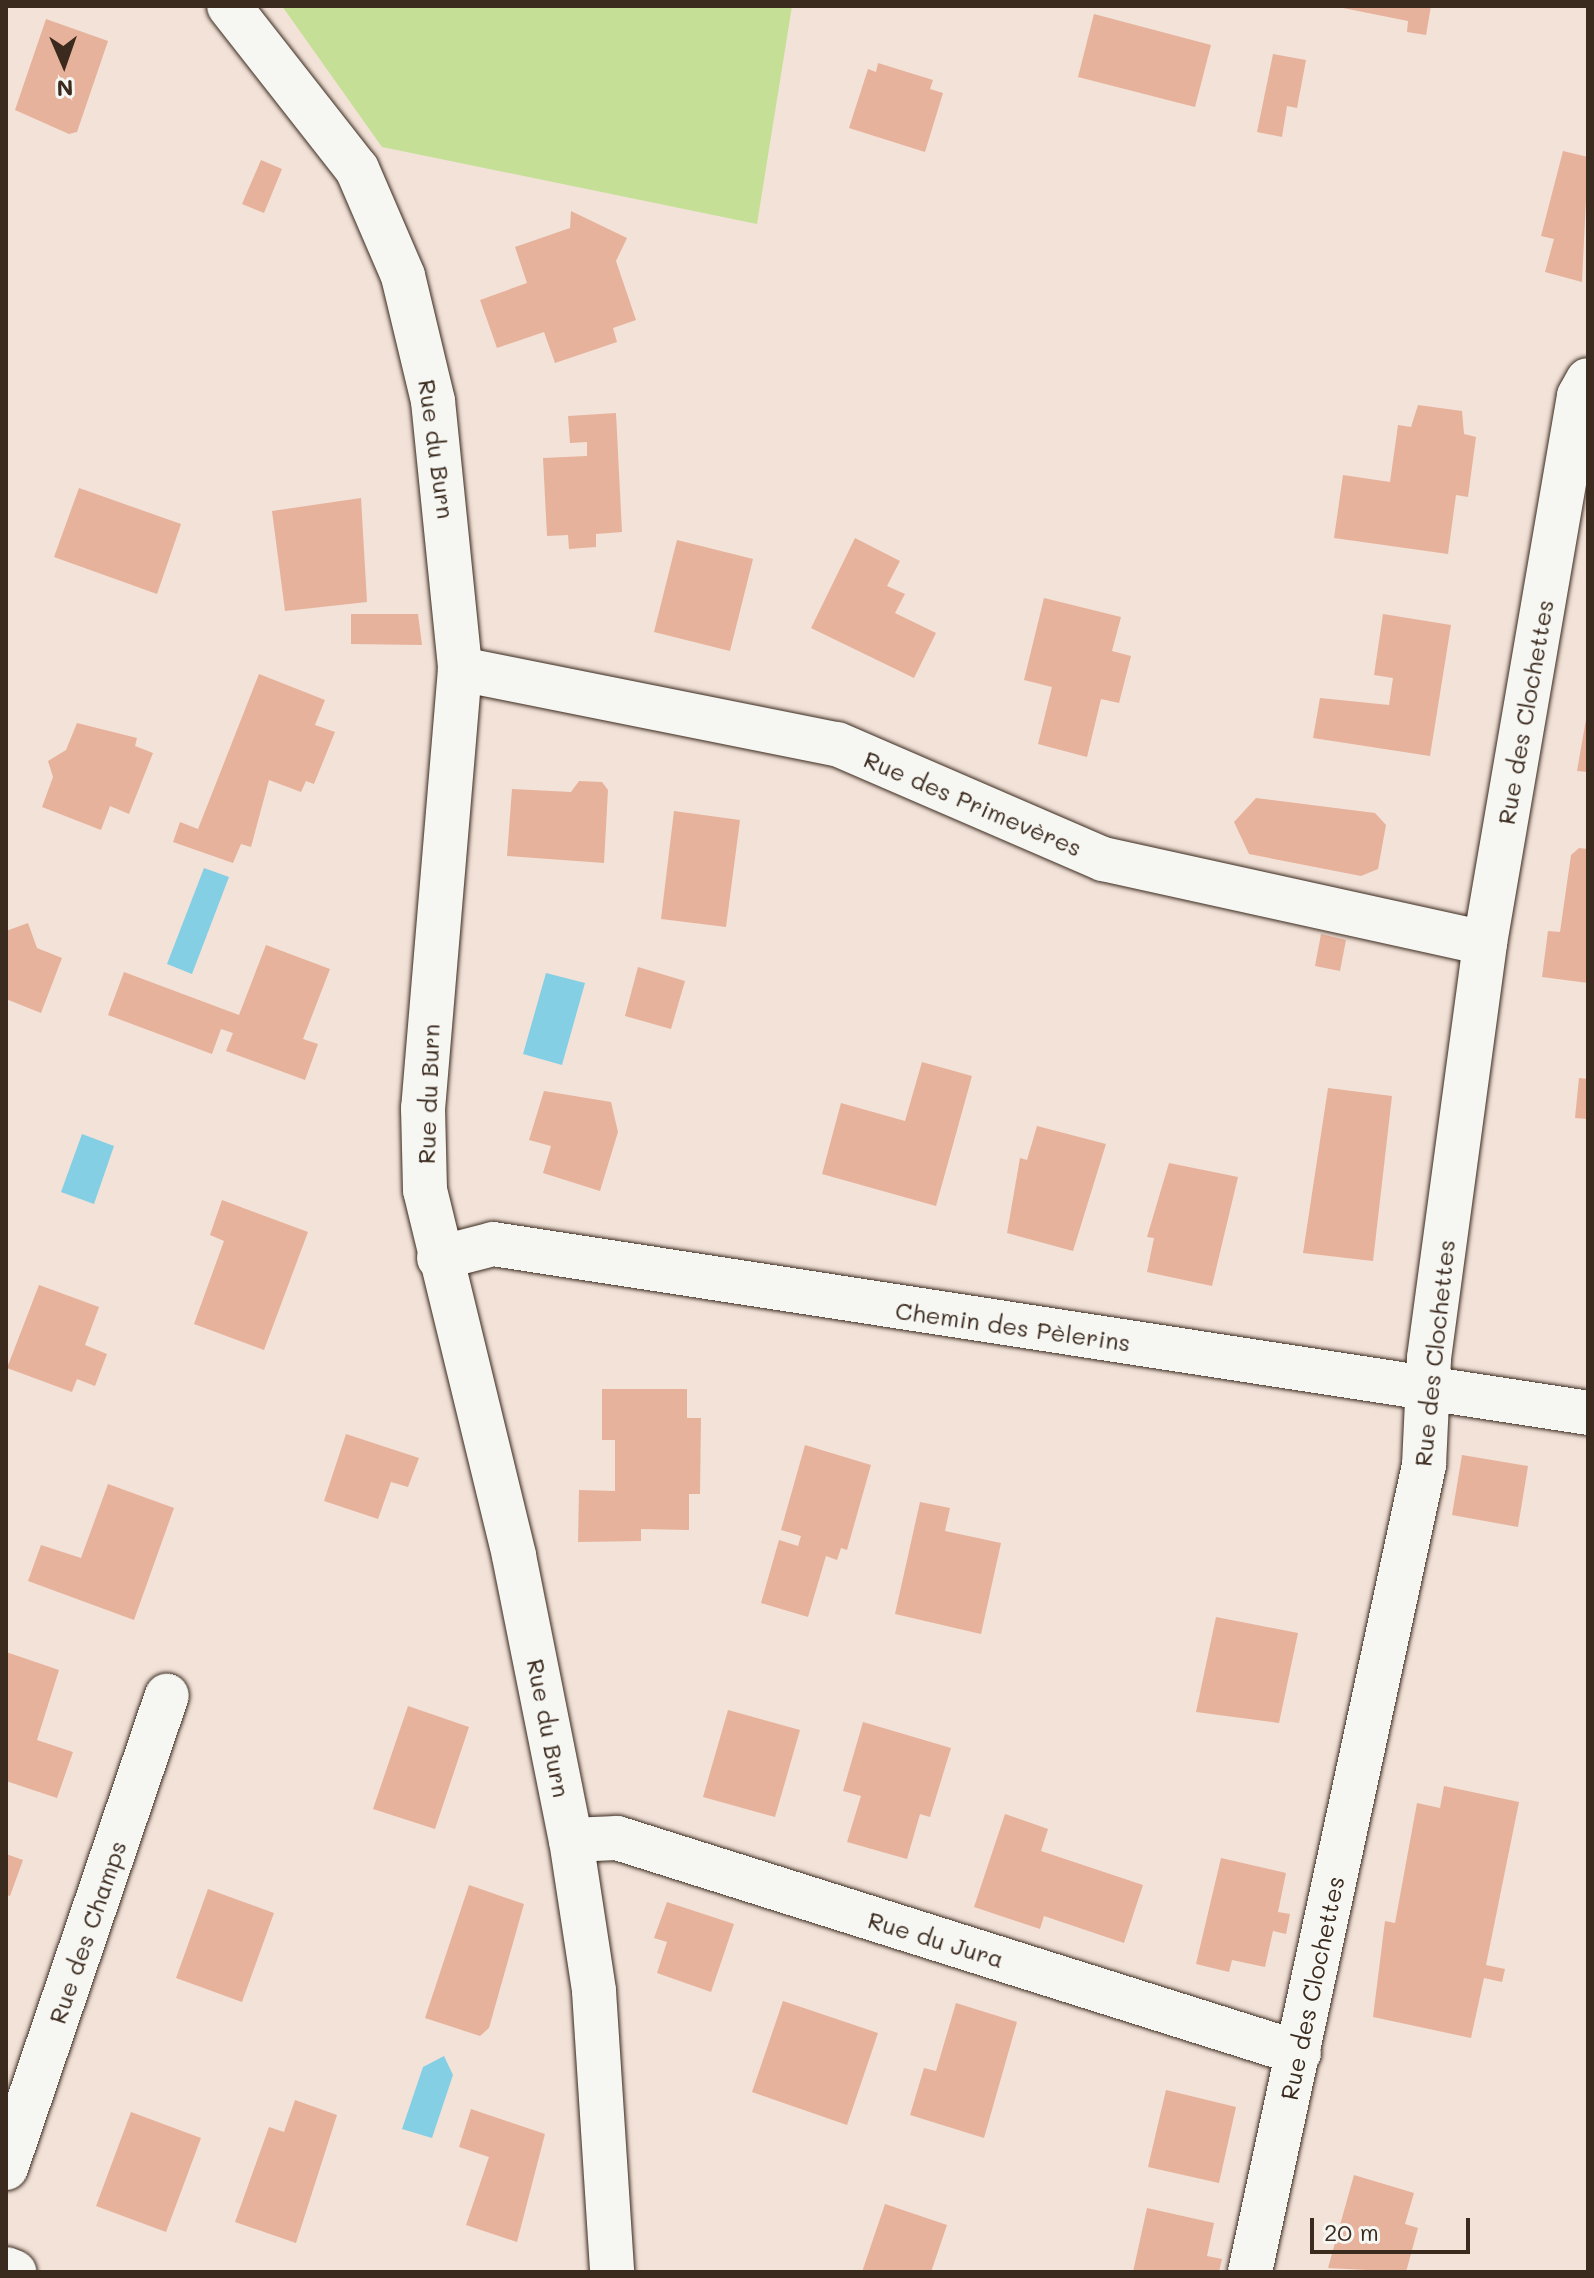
<!DOCTYPE html>
<html>
<head>
<meta charset="utf-8">
<style>
  body { margin:0 }
  #map { position:relative; width:1594px; height:2278px; overflow:hidden; background:#f2e2d8; font-family:Mali,sans-serif }
  div>[style] { position:absolute }
  .green>* { inset:0; background:#c5e096 }
  .water>* { inset:0; background:#85cfe5 }
  .building>* { inset:0; background:#e7b29b }
  .roads { filter:drop-shadow(0 0 2px #3b2a1e) drop-shadow(0 0 2px #3b2a1e) }
  .street>* { height:44px; margin:-22px; padding:0 22px; transform-origin:22px; border-radius:22px; background:#f6f6f2 }
  span { translate:-50% -50%; white-space:nowrap; text-align:center; line-height:1.15; -webkit-text-stroke:7px #f6f6f2; paint-order:stroke }
  .street-label { font-size:24px; color:#3b2a1e }
  .frame { position:absolute; inset:0; border:8px solid #3b2a1e; pointer-events:none }
  .north { position:absolute; left:24px; top:24px; width:80px; height:80px; -webkit-text-stroke:6px #f6f6f2; paint-order:stroke; rotate:178deg; font-size:22px; font-weight:700; line-height:32px; text-align:center; color:#3b2a1e }
  .north::after { content:''; display:block; margin:auto; width:28px; height:36px; background:#3b2a1e; clip-path:polygon(50% 0,100% 100%,50% 72%,0 100%) }
  .scale { position:absolute; left:1310px; top:2218px; width:160px; height:36px; box-sizing:border-box; border:4px solid #3b2a1e; border-top:0; padding-left:10px; font-size:24px; line-height:28px; white-space:nowrap; color:#3b2a1e; -webkit-text-stroke:6px #f6f6f2; paint-order:stroke }
</style>
</head>
<body>
<div id="map">
  <div class="green">
    <i style="clip-path:polygon(282px 6px,792px 6px,757px 224px,382px 147px)"></i>
  </div>
  <div class="water">
    <i style="clip-path:polygon(204px 868px,229px 877px,192px 974px,167px 964px)"></i>
    <i style="clip-path:polygon(546px 973px,585px 983px,562px 1065px,523px 1054px)"></i>
    <i style="clip-path:polygon(82px 1134px,114px 1146px,94px 1204px,61px 1192px)"></i>
    <i style="clip-path:polygon(444px 2056px,453px 2075px,432px 2138px,402px 2129px,423px 2067px)"></i>
  </div>
  <div class="building">
    <i style="clip-path:polygon(1431px 6px,1426px 35px,1407px 32px,1408px 21px,1338px 7px)"></i>
    <i style="clip-path:polygon(1094px 14px,1211px 45px,1195px 107px,1078px 77px)"></i>
    <i style="clip-path:polygon(46px 19px,108px 41px,77px 132px,69px 134px,15px 110px)"></i>
    <i style="clip-path:polygon(1273px 54px,1306px 60px,1297px 108px,1287px 106px,1282px 137px,1257px 132px)"></i>
    <i style="clip-path:polygon(878px 63px,933px 80px,930px 89px,943px 93px,925px 152px,849px 128px,868px 69px,876px 72px)"></i>
    <i style="clip-path:polygon(1563px 151px,1588px 157px,1582px 282px,1545px 272px,1554px 239px,1541px 236px)"></i>
    <i style="clip-path:polygon(261px 160px,282px 169px,264px 213px,242px 204px)"></i>
    <i style="clip-path:polygon(571px 211px,627px 238px,616px 261px,636px 320px,613px 328px,617px 342px,555px 363px,544px 332px,497px 348px,480px 300px,527px 283px,515px 247px,570px 228px)"></i>
    <i style="clip-path:polygon(1418px 405px,1462px 411px,1464px 434px,1476px 437px,1468px 497px,1456px 495px,1448px 554px,1334px 538px,1343px 475px,1390px 482px,1398px 425px,1411px 427px)"></i>
    <i style="clip-path:polygon(616px 413px,622px 532px,596px 534px,596px 547px,569px 549px,568px 535px,547px 536px,543px 458px,587px 456px,587px 442px,570px 443px,568px 416px)"></i>
    <i style="clip-path:polygon(79px 488px,181px 524px,157px 594px,54px 557px)"></i>
    <i style="clip-path:polygon(361px 498px,367px 602px,285px 611px,272px 511px)"></i>
    <i style="clip-path:polygon(855px 538px,900px 561px,887px 586px,905px 594px,895px 613px,936px 633px,914px 678px,811px 628px)"></i>
    <i style="clip-path:polygon(677px 540px,753px 559px,730px 651px,654px 632px)"></i>
    <i style="clip-path:polygon(1044px 598px,1121px 617px,1112px 651px,1131px 656px,1119px 703px,1101px 699px,1087px 757px,1038px 744px,1052px 687px,1024px 680px)"></i>
    <i style="clip-path:polygon(351px 614px,418px 614px,422px 645px,351px 644px)"></i>
    <i style="clip-path:polygon(1383px 614px,1451px 625px,1430px 756px,1313px 738px,1320px 698px,1389px 705px,1393px 678px,1374px 675px)"></i>
    <i style="clip-path:polygon(259px 674px,325px 700px,315px 725px,335px 732px,314px 784px,306px 781px,301px 792px,269px 780px,251px 847px,241px 844px,233px 863px,173px 842px,180px 822px,198px 829px)"></i>
    <i style="clip-path:polygon(1588px 708px,1588px 772px,1577px 771px)"></i>
    <i style="clip-path:polygon(77px 723px,137px 738px,135px 746px,153px 753px,129px 814px,110px 806px,101px 830px,42px 807px,53px 777px,48px 761px,66px 750px)"></i>
    <i style="clip-path:polygon(579px 781px,602px 782px,608px 790px,604px 863px,507px 856px,512px 789px,571px 792px)"></i>
    <i style="clip-path:polygon(1256px 798px,1375px 813px,1386px 825px,1378px 869px,1361px 876px,1249px 854px,1234px 822px)"></i>
    <i style="clip-path:polygon(674px 811px,740px 820px,726px 927px,661px 919px)"></i>
    <i style="clip-path:polygon(1579px 848px,1588px 849px,1588px 983px,1542px 977px,1548px 931px,1560px 932px,1571px 855px)"></i>
    <i style="clip-path:polygon(28px 923px,37px 948px,62px 958px,41px 1013px,6px 999px,6px 931px)"></i>
    <i style="clip-path:polygon(1321px 934px,1346px 940px,1340px 971px,1315px 966px)"></i>
    <i style="clip-path:polygon(266px 945px,330px 969px,303px 1039px,318px 1044px,305px 1080px,226px 1051px,233px 1033px,221px 1029px,212px 1054px,108px 1015px,124px 972px,239px 1015px)"></i>
    <i style="clip-path:polygon(638px 967px,685px 981px,671px 1029px,625px 1016px)"></i>
    <i style="clip-path:polygon(922px 1062px,972px 1076px,936px 1206px,822px 1174px,841px 1103px,905px 1121px)"></i>
    <i style="clip-path:polygon(1579px 1078px,1588px 1079px,1588px 1119px,1575px 1118px)"></i>
    <i style="clip-path:polygon(1328px 1088px,1392px 1096px,1373px 1261px,1303px 1253px)"></i>
    <i style="clip-path:polygon(544px 1091px,611px 1102px,618px 1132px,600px 1191px,543px 1173px,551px 1146px,529px 1140px)"></i>
    <i style="clip-path:polygon(1037px 1126px,1106px 1144px,1073px 1251px,1007px 1233px,1020px 1158px,1027px 1160px)"></i>
    <i style="clip-path:polygon(1169px 1163px,1238px 1177px,1212px 1286px,1147px 1272px,1154px 1238px,1147px 1237px)"></i>
    <i style="clip-path:polygon(222px 1200px,308px 1232px,264px 1350px,194px 1324px,224px 1241px,210px 1235px)"></i>
    <i style="clip-path:polygon(39px 1285px,99px 1307px,85px 1345px,107px 1354px,95px 1386px,77px 1379px,72px 1392px,7px 1368px)"></i>
    <i style="clip-path:polygon(602px 1389px,687px 1389px,687px 1418px,701px 1418px,700px 1494px,689px 1494px,689px 1530px,641px 1529px,641px 1541px,578px 1542px,579px 1490px,615px 1491px,615px 1440px,602px 1440px)"></i>
    <i style="clip-path:polygon(346px 1434px,419px 1458px,408px 1487px,391px 1482px,378px 1519px,324px 1501px)"></i>
    <i style="clip-path:polygon(805px 1445px,871px 1465px,847px 1550px,841px 1548px,837px 1560px,826px 1556px,808px 1617px,761px 1603px,779px 1540px,798px 1546px,801px 1536px,781px 1530px)"></i>
    <i style="clip-path:polygon(1462px 1455px,1528px 1466px,1518px 1527px,1452px 1515px)"></i>
    <i style="clip-path:polygon(108px 1484px,174px 1508px,134px 1620px,28px 1581px,41px 1545px,81px 1558px)"></i>
    <i style="clip-path:polygon(920px 1502px,950px 1508px,945px 1531px,1001px 1543px,981px 1634px,895px 1614px)"></i>
    <i style="clip-path:polygon(1216px 1617px,1298px 1633px,1279px 1723px,1196px 1712px)"></i>
    <i style="clip-path:polygon(6px 1652px,59px 1670px,37px 1740px,73px 1752px,57px 1798px,6px 1781px)"></i>
    <i style="clip-path:polygon(408px 1706px,469px 1727px,435px 1829px,373px 1809px)"></i>
    <i style="clip-path:polygon(728px 1710px,800px 1730px,775px 1817px,703px 1797px)"></i>
    <i style="clip-path:polygon(863px 1722px,951px 1748px,930px 1817px,920px 1814px,907px 1859px,847px 1842px,861px 1796px,843px 1791px)"></i>
    <i style="clip-path:polygon(1444px 1786px,1519px 1802px,1486px 1965px,1505px 1969px,1502px 1982px,1484px 1978px,1471px 2038px,1373px 2017px,1385px 1921px,1395px 1923px,1417px 1803px,1440px 1808px)"></i>
    <i style="clip-path:polygon(1005px 1814px,1048px 1829px,1041px 1851px,1143px 1885px,1124px 1943px,1044px 1916px,1040px 1929px,974px 1907px)"></i>
    <i style="clip-path:polygon(6px 1854px,23px 1860px,10px 1896px,6px 1895px)"></i>
    <i style="clip-path:polygon(1221px 1858px,1286px 1873px,1278px 1912px,1290px 1914px,1286px 1934px,1273px 1931px,1265px 1967px,1232px 1960px,1229px 1972px,1196px 1964px)"></i>
    <i style="clip-path:polygon(469px 1885px,524px 1904px,489px 2028px,480px 2036px,425px 2018px)"></i>
    <i style="clip-path:polygon(208px 1889px,274px 1913px,242px 2002px,176px 1978px)"></i>
    <i style="clip-path:polygon(667px 1902px,734px 1924px,711px 1992px,657px 1973px,667px 1942px,654px 1938px)"></i>
    <i style="clip-path:polygon(783px 2001px,878px 2033px,847px 2125px,752px 2092px)"></i>
    <i style="clip-path:polygon(956px 2003px,1017px 2022px,984px 2138px,910px 2115px,924px 2068px,936px 2071px)"></i>
    <i style="clip-path:polygon(1166px 2090px,1236px 2107px,1219px 2183px,1148px 2167px)"></i>
    <i style="clip-path:polygon(295px 2100px,337px 2115px,296px 2243px,235px 2222px,269px 2127px,284px 2132px)"></i>
    <i style="clip-path:polygon(471px 2109px,545px 2134px,517px 2242px,466px 2225px,489px 2157px,459px 2147px)"></i>
    <i style="clip-path:polygon(131px 2112px,201px 2138px,166px 2232px,96px 2206px)"></i>
    <i style="clip-path:polygon(1354px 2175px,1414px 2193px,1405px 2224px,1418px 2228px,1406px 2272px,1328px 2268px)"></i>
    <i style="clip-path:polygon(885px 2204px,947px 2225px,931px 2272px,862px 2272px)"></i>
    <i style="clip-path:polygon(1147px 2208px,1214px 2223px,1207px 2256px,1222px 2259px,1219px 2272px,1133px 2272px)"></i>
  </div>
  <div class="roads">
    <div class="street">
      <i style="left:229px;top:6px;width:207px;rotate:51.9deg"></i>
      <i style="left:357px;top:169px;width:116px;rotate:66.7deg"></i>
      <i style="left:403px;top:276px;width:129px;rotate:76.5deg"></i>
      <i style="left:433px;top:401px;width:269px;rotate:84.2deg"></i>
      <i style="left:460px;top:669px;width:441px;rotate:94.8deg"></i>
      <i style="left:423px;top:1108px;width:82px;rotate:88.6deg"></i>
      <i style="left:425px;top:1190px;width:377px;rotate:76.3deg"></i>
      <i style="left:514px;top:1556px;width:290px;rotate:78.7deg"></i>
      <i style="left:571px;top:1840px;width:153px;rotate:81.3deg"></i>
      <i style="left:594px;top:1991px;width:282px;rotate:86.3deg"></i>
      <i style="left:460px;top:669px;width:384px;rotate:11.3deg"></i>
      <i style="left:837px;top:744px;width:290px;rotate:23.4deg"></i>
      <i style="left:1103px;top:859px;width:391px;rotate:12.4deg"></i>
      <i style="left:439px;top:1258px;width:56px;rotate:-14.5deg"></i>
      <i style="left:493px;top:1244px;width:1108px;rotate:8.77deg"></i>
      <i style="left:571px;top:1840px;width:46px;rotate:-2.5deg"></i>
      <i style="left:617px;top:1838px;width:715px;rotate:17.5deg"></i>
      <i style="left:6px;top:2168px;width:499px;rotate:-71.2deg"></i>
      <i style="left:6px;top:2269px;width:9px;rotate:21deg"></i>
      <i style="left:1250px;top:2272px;width:826px;rotate:-77.83deg"></i>
      <i style="left:1424px;top:1465px;width:107px;rotate:-87.3deg"></i>
      <i style="left:1429px;top:1358px;width:419px;rotate:-82.3deg"></i>
      <i style="left:1485px;top:943px;width:555px;rotate:-80.25deg"></i>
      <i style="left:1579px;top:396px;width:18px;rotate:-61deg"></i>
    </div>
  </div>
  <div class="street-label">
    <span style="left:437px;top:449px;rotate:82deg">Rue du Burn</span>
    <span style="left:1525px;top:712px;rotate:-80deg">Rue des Clochettes</span>
    <span style="left:973px;top:803px;rotate:23deg">Rue des Primevères</span>
    <span style="left:428px;top:1094px;rotate:-88deg">Rue du Burn</span>
    <span style="left:1013px;top:1326px;rotate:8deg">Chemin des Pèlerins</span>
    <span style="left:1434px;top:1353px;rotate:-84deg">Rue des Clochettes</span>
    <span style="left:549px;top:1728px;rotate:79deg">Rue du Burn</span>
    <span style="left:87px;top:1932px;rotate:-71deg">Rue des Champs</span>
    <span style="left:936px;top:1939px;rotate:17deg">Rue du Jura</span>
    <span style="left:1312px;top:1988px;rotate:-78deg">Rue des Clochettes</span>
  </div>
  <div class="frame"></div>
  <div class="north">N</div>
  <div class="scale">20 m</div>
</div>
</body>
</html>
